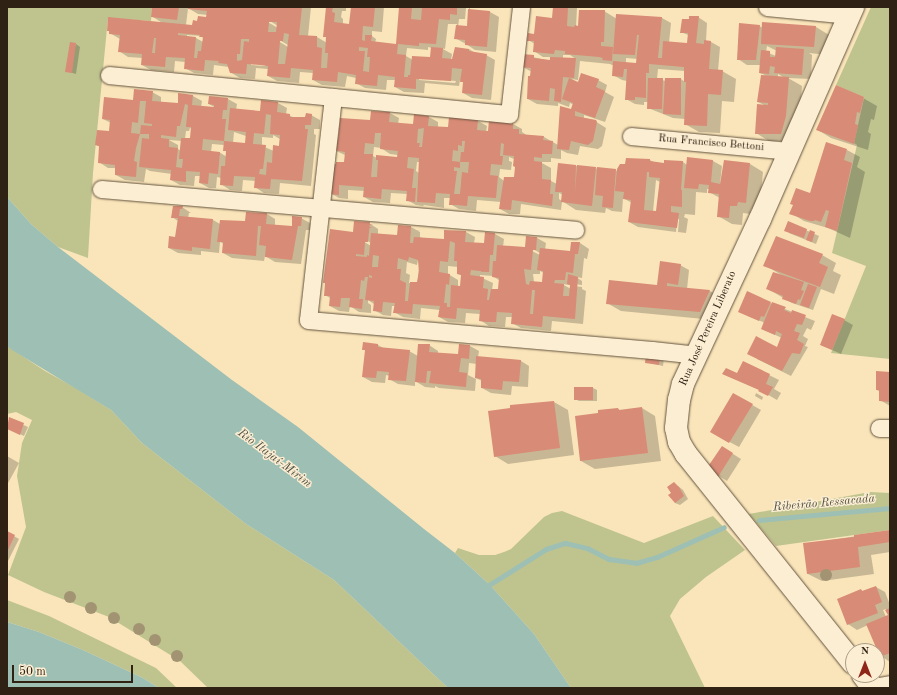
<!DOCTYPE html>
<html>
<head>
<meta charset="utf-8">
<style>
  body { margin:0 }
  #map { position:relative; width:897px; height:695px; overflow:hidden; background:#fae5ba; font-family:"Old Standard TT",serif }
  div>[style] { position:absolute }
  .green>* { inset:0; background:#bfc48f }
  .water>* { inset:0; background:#9ebfb3 }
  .shadow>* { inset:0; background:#0003 }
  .stream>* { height:5px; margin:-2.5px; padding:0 2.5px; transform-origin:2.5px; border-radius:2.5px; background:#9ebfb3 }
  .building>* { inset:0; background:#d88b76 }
  .roads { filter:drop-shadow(0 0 1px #62523e) drop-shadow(0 0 1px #62523e) }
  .street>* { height:17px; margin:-8.5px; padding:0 8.5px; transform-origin:8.5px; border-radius:8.5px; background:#fceed2 }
  .secondary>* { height:22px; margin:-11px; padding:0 11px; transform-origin:11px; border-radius:11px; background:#fceed2 }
  .trees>* { width:12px; height:12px; margin:-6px; border-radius:50%; background:#a29473 }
  span { translate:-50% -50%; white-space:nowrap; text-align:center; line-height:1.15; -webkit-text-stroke:3px #fceed2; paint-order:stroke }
  .street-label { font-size:11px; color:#2f2114 }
  .water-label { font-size:12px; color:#505044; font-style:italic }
  .frame { position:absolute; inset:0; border:8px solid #2f2114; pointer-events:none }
  .north { position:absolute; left:845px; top:643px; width:40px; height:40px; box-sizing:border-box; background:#fceed2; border:1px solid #aa9c86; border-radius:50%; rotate:0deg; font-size:11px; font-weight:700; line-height:16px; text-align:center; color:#2f2114 }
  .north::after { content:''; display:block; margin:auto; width:14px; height:18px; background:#8f2418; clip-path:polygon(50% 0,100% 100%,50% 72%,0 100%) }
  .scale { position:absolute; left:12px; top:665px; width:121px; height:18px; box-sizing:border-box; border:2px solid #2f2114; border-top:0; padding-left:5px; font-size:12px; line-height:14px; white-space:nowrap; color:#2f2114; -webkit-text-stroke:3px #fceed2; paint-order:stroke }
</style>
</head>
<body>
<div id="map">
  <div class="green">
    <i style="clip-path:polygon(7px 7px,152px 7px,151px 21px,108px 18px,93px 173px,88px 258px,58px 247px,31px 224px,7px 197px)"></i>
    <i style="clip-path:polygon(871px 7px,890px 7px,890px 359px,831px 353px,866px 266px,832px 253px,857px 145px,854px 143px,864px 98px,836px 85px)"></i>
    <i style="clip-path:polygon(7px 346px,45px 371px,74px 387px,111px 410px,142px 443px,246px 524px,334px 580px,448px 688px,208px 688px,180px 661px,109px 617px,44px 592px,8px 575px,26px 527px,17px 476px,22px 443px,32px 420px,16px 412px,7px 414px)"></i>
    <i style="clip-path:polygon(870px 492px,890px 493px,890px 530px,776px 546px,749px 514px)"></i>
    <i style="clip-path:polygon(562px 511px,644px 543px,713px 516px,745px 550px,706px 577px,680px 599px,670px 616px,705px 688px,571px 688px,534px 634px,490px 585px,455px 553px,458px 548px,479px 555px,495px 555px,504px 552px,511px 549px,544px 517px,552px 513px)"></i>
    <i style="clip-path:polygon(7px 600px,49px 616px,156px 668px,177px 688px,159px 688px,143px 678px,83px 650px,39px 632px,7px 622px)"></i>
  </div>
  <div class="water">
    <i style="clip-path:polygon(7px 197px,31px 224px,58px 247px,232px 380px,298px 427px,424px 529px,455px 553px,490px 585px,534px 634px,571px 688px,448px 688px,334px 580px,246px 524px,142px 443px,111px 410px,12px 350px,7px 346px)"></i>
    <i style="clip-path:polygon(7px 622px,39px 632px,83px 650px,143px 678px,159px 688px,7px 688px)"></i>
  </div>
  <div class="shadow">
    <i style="clip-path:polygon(evenodd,153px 7px,311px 7px,308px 36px,317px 37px,327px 43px,327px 38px,324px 36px,327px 7px,346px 7px,346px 11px,342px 11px,341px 17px,343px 19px,343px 24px,350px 25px,352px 7px,384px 7px,382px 32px,372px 31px,372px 36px,376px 39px,375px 43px,397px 45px,400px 7px,470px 7px,470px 10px,490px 12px,499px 17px,496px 52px,475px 50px,466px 44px,455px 38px,457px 24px,448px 24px,445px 49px,441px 48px,452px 54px,451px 60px,469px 49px,475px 53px,486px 55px,495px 60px,491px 100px,472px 98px,463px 93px,464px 83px,460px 80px,459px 86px,425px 83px,424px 93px,404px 92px,395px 87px,396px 80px,387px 80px,386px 90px,365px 88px,356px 83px,356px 78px,347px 76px,345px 87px,322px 85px,313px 80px,313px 73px,300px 72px,299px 83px,277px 81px,268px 76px,268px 69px,256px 68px,255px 79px,240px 78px,230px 72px,229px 67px,214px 65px,213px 75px,194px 73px,185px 68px,185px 62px,175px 61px,174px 72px,151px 70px,142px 65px,143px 58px,128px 57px,119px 51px,120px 39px,110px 33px,164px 24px,153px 17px,153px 7px,188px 8px,198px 14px,208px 15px,207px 18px,193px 26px,186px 25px,188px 8px,153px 7px,466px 8px,469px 8px,468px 27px,458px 27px,459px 19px,465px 19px,466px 8px,153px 7px,265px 18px,278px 26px,278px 28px,264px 20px,265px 18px,153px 7px,187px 35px,201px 36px,203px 38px,203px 42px,196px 38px,187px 37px,187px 35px,153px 7px,276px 38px,288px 45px,288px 47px,275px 39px,276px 38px,153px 7px,428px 47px,432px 48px,431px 58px,413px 60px,406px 56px,407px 48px,428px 50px,428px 47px,153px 7px,251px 63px,265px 64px,265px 66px,251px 65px,251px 63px,153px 7px,419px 78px,456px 81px,455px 83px,419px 80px,419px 78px)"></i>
    <i style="clip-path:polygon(evenodd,554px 7px,577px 8px,576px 27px,604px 11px,617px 19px,617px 15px,662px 18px,671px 23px,669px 43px,688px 44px,688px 35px,681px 32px,690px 20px,698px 17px,707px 23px,706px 41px,711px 42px,720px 47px,718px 71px,722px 71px,736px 79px,734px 102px,722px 101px,720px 133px,699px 132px,685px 124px,685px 119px,673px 118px,648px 108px,649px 102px,644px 102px,644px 105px,635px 104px,626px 99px,627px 81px,622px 80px,613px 75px,614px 66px,610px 64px,580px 61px,578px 80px,571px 79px,578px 83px,598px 80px,607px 85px,605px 92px,614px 97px,605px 122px,584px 115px,584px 119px,595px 121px,606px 128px,602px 146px,598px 149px,580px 146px,578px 155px,567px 153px,561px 150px,561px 159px,551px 158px,551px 162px,540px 162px,551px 168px,551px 181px,557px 184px,576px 166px,618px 171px,626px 165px,627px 159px,650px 160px,655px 163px,665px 164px,665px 161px,683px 162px,687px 165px,713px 161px,722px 166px,720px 184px,722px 185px,750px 164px,763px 172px,759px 210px,751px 209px,751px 214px,743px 213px,742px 225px,732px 224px,718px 216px,720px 198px,709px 192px,709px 189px,707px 189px,707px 193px,696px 192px,695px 215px,685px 214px,684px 217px,688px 219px,686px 233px,678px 232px,679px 219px,677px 219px,676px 232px,638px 227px,629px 222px,632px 203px,623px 198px,622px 212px,612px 211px,606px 208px,605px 213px,576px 210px,562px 201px,561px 210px,521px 204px,520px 214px,509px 214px,500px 209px,501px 202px,477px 200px,476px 211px,459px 209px,450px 204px,450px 198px,444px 198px,444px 208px,424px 205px,423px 206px,416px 205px,407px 200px,408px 194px,391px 193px,390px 203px,373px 202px,364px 197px,365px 191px,348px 190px,348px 199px,339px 198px,330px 193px,345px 163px,345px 155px,334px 150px,339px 141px,371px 122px,390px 113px,399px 118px,398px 124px,414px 125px,415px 115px,429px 117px,438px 122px,438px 128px,449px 129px,478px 121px,487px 126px,486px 132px,489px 132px,513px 124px,522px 129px,522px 132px,528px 136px,544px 137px,558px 145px,574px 105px,570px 103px,569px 107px,558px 103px,558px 106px,537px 104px,528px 99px,532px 72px,521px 66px,523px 55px,551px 61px,551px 57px,543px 57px,534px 51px,535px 44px,528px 40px,553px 19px,554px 7px,563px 55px,570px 55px,576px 59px,563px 59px,563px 55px,554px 7px,626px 58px,638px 59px,637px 64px,626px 63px,626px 58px,554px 7px,658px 69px,685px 71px,685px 82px,681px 79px,666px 81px,657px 79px,658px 69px,554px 7px,374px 147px,381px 148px,390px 154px,398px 155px,398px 158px,377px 158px,373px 156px,374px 147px,554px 7px,509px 157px,514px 159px,516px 167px,515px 179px,504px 181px,499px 177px,500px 169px,511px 170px,512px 162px,509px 161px,509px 157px,554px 7px,417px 162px,419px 162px,419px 173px,416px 171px,417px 162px,554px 7px,656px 180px,660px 182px,657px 212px,653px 212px,656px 180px,554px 7px,559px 193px,563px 195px,562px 201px,559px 199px,559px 193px)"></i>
    <i style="clip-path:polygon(evenodd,759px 26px,763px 28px,816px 27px,829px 35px,828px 55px,809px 53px,812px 55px,811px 79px,788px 78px,802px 86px,799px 125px,794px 141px,769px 141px,756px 133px,766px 106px,758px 102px,767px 76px,760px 73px,761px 65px,747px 65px,738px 59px,759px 26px,767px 46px,777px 51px,776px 56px,766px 52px,767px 46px,759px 26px,778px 74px,785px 78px,778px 77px,778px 74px)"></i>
    <i style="clip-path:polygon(76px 44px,80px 47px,76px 74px,66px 71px)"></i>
    <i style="clip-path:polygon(evenodd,152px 92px,161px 97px,161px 103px,179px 104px,193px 96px,202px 101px,201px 107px,216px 108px,209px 104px,228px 99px,237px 104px,236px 110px,261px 112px,278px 103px,287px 108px,286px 114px,295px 118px,306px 118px,311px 115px,320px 120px,320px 129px,314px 129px,314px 134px,316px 135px,311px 186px,280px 183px,279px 194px,264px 193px,255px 187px,256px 181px,243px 180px,242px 191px,230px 190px,221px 184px,221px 178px,217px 177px,216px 188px,209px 188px,200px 183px,201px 176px,195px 176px,194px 186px,180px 185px,171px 180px,172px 174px,150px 171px,146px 169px,144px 182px,125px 180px,116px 175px,116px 168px,108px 168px,99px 162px,100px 147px,96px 145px,110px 132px,111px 123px,103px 119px,152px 92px,190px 128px,192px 129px,191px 140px,185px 139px,186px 131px,189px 131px,190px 128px,152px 92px,234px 132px,246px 136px,246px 144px,233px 143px,234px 132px,152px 92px,273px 135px,280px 139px,279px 147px,274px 151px,262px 146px,262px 137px,273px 138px,273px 135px,152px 92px,169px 140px,182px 141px,181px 151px,178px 149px,178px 145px,169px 140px,152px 92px,212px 144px,224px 145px,224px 150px,227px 152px,227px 157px,219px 152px,211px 152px,212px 144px)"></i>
    <i style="clip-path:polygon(863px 98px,877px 106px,874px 120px,871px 119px,868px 132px,871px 134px,868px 150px,831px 138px,818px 130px)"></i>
    <i style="clip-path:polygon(847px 150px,860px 157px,857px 167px,865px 172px,850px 238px,828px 228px,804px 221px,791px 213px,810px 194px)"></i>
    <i style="clip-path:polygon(173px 207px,182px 207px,191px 213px,189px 213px,188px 218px,213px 220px,220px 224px,246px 222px,267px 214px,275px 219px,275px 226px,292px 227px,301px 218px,310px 223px,310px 230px,306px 230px,301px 264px,275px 262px,265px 256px,264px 261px,232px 258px,223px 253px,224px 244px,220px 242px,219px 253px,201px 251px,201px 255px,178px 253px,169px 248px,176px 238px,178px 221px,172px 217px)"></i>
    <i style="clip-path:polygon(788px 222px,819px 236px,816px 244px,789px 233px)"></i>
    <i style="clip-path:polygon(evenodd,369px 223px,378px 229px,378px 234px,398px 236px,398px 226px,411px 227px,420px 232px,420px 238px,445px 240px,466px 232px,475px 237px,474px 243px,485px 244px,486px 233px,495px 234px,504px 239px,503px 246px,526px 248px,537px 238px,546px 243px,545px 250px,571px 252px,572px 243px,580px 243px,589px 249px,587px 259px,584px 258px,582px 278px,576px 277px,582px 281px,582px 285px,574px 284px,574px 286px,582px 287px,582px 289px,586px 291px,583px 324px,552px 321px,551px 331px,521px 328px,512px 323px,513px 317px,506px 317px,505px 327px,489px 326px,480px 320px,480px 314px,466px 313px,465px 323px,448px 322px,439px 317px,440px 310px,421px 308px,420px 319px,403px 317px,394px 312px,395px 306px,392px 306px,391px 316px,383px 315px,374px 310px,374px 304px,368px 300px,368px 303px,371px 305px,371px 313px,359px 312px,350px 306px,349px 312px,339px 311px,330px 306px,330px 298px,325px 295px,354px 233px,369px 223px,364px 239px,371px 243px,371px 246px,363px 241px,364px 239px,369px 223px,531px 248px,540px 253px,540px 255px,530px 250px,531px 248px,369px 223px,418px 260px,419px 261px,418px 283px,409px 283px,410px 275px,406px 273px,407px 262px,417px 265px,418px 260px,369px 223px,448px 266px,458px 267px,458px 273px,462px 276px,461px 287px,458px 287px,458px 280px,448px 274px,448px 266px,369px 223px,540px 271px,544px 273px,543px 283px,534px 282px,533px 274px,540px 274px,540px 271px,369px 223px,480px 275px,493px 276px,500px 281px,499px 290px,492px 290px,493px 283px,480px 277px,480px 275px,369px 223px,562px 284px,570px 285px,571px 289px,562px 284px)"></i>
    <i style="clip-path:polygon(822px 255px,836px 263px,833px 271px,841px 275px,834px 294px,821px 289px,813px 310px,792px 303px,768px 289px,781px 275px,765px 265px)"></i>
    <i style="clip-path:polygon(680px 265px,689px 270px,687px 289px,710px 291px,723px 299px,714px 320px,621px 311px,607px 303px,657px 286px)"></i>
    <i style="clip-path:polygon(770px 303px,815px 321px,811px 330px,807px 328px,803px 336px,808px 339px,805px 346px,808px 347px,791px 376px,757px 359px,777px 348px,782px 338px,762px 329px,765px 323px,748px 316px)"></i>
    <i style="clip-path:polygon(844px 320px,853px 325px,841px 354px,821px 345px)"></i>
    <i style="clip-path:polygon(evenodd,378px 345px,385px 349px,409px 351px,418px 356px,429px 345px,438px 351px,438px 354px,459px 355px,470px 346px,479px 351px,478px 357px,521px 361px,529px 366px,528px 387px,512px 386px,511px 395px,491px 393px,482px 388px,482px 381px,476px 378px,475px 391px,439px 388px,435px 386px,435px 388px,425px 387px,415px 381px,415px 386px,398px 384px,389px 379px,390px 376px,386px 375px,385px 383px,372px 382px,363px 377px,378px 345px,469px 363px,477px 364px,476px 379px,468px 375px,469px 363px)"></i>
    <i style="clip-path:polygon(664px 358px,663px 366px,646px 362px)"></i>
    <i style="clip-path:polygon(743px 362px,779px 380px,774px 389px,781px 393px,777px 400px,760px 390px,724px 374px,737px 374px)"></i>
    <i style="clip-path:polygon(890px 373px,890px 406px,880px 400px,880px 392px,877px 390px)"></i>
    <i style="clip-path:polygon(593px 388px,597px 390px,597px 401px,579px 401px,575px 399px)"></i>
    <i style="clip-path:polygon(756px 393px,763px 397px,762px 400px,755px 396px)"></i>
    <i style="clip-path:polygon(733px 394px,761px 410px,739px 447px,711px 432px)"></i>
    <i style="clip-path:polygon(554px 402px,568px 410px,574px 455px,508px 464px,495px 456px)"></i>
    <i style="clip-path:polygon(642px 408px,655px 416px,661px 461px,595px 469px,581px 461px,599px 414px,618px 409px,622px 411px)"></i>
    <i style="clip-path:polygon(10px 419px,28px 427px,24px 436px,7px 428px)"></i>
    <i style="clip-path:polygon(722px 447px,741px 459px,727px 481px,719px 476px,711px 465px)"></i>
    <i style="clip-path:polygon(7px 456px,19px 463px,7px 485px)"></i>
    <i style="clip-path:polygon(678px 486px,683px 490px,688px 499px,680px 505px,675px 503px,673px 493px)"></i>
    <i style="clip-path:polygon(890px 531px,890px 552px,871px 555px,874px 574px,822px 581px,808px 574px,804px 544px)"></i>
    <i style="clip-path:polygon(7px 532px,19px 539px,7px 563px)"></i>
    <i style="clip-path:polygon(evenodd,876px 587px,885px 592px,890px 605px,890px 662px,881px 656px,868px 625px,857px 630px,848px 624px,861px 590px,864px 592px,876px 587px,886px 609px,889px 616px,886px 617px,883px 610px,886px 609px)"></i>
  </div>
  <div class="stream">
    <i style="left:759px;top:520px;width:132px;rotate:-5.2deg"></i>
    <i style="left:484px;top:588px;width:73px;rotate:-32.2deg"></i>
    <i style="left:546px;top:549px;width:20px;rotate:-18deg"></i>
    <i style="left:565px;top:543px;width:23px;rotate:13deg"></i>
    <i style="left:587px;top:548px;width:25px;rotate:27deg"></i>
    <i style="left:609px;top:559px;width:27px;rotate:8deg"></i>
    <i style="left:636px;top:563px;width:22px;rotate:-16deg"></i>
    <i style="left:657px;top:557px;width:73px;rotate:-24.1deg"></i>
  </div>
  <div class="building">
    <i style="clip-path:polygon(152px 7px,179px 7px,177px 20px,151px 17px)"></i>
    <i style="clip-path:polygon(evenodd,188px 7px,302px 7px,299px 35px,317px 36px,317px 47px,322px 48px,321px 68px,327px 68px,328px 53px,325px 53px,326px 37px,323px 37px,326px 7px,333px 7px,332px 12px,335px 13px,334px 22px,349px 24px,351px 7px,375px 7px,373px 27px,363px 26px,362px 40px,365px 41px,365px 35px,372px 35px,371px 41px,396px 44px,399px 7px,412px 7px,411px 19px,421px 20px,422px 7px,457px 7px,457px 15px,450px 14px,450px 20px,439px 19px,436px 44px,419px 43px,419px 46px,398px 44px,397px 54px,406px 55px,404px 77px,408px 77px,408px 75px,410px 75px,412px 56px,430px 57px,431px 47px,443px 48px,442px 58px,452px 59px,455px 47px,469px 49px,469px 51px,487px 54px,482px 95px,462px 93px,463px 82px,460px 82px,462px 69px,452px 68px,451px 81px,416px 79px,416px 89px,394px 87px,395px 77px,387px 76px,378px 75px,377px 86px,355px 84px,356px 75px,338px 72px,337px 82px,312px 80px,313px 70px,291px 68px,290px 78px,267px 76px,268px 66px,260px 65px,247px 64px,246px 74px,230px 73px,227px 64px,218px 63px,219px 61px,205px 60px,204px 71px,184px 69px,185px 58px,166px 57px,165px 67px,141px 65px,142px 54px,118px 52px,120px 35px,109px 34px,109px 31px,107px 31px,108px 17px,192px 25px,193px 20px,197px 21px,198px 16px,206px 17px,207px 11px,188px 9px,188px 7px,269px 22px,277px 22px,276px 32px,268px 32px,269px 22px,188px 7px,178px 33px,200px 35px,199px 37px,203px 37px,201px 51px,198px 51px,197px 58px,194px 58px,196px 37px,178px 35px,178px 33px,188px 7px,284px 33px,289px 34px,285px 64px,278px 64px,280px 41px,283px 41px,284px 33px,188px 7px,154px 38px,156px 38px,155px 53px,152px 53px,154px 38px,188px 7px,241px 39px,249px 39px,249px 42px,244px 41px,242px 60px,237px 61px,237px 54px,240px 54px,241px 39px,188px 7px,359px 47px,368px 48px,367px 57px,370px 57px,369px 72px,363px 71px,365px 51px,359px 51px,359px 47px)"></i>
    <i style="clip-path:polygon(553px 7px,568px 7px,567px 26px,574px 27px,575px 25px,578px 26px,579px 10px,605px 10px,604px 42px,601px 42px,601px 46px,613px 47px,612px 61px,602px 60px,603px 58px,599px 57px,565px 54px,565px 51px,555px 50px,554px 54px,533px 52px,534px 41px,527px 41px,528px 33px,534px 34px,536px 16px,552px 18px)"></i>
    <i style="clip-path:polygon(468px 9px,490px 11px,487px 47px,465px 45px,465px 40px,454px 39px,456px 25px,467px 26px)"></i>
    <i style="clip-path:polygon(616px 14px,662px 17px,658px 58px,662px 58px,663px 41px,687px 43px,688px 33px,680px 33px,682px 19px,689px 19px,689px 16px,699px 16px,696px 43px,704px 44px,704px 40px,711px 41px,709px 69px,723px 70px,721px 95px,708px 94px,707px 126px,684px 125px,686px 82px,684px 82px,684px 67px,649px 64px,649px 73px,646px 73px,646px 98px,635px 97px,635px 100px,625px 100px,627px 69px,624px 69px,623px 77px,612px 76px,613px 61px,636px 63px,639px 35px,637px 35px,635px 55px,613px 54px)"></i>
    <i style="clip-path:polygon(762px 22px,816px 26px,814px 47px,761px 44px)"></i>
    <i style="clip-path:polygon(739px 23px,760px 25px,756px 60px,737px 60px)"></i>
    <i style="clip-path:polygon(70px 42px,76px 43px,72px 73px,65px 72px)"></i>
    <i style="clip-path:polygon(776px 47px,804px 49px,802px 75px,774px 73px,775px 67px,770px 66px,769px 74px,759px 73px,761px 50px,770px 51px,770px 57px,775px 57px)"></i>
    <i style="clip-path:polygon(522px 54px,534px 55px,534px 58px,550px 60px,550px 57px,576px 58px,574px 78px,563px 77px,561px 102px,554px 101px,555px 89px,550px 88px,549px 101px,527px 99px,528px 76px,530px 76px,531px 68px,520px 67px)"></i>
    <i style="clip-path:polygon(581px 73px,599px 79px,596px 87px,605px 91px,595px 118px,575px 111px,575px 116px,596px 120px,597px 122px,593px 141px,588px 145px,571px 141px,569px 150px,557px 149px,560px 106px,571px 109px,573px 103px,562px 99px,569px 78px,578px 82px)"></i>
    <i style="clip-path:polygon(761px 75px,789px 77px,786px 116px,781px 134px,755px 134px,757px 104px,768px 105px,768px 103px,757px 102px)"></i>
    <i style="clip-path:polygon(648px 78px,663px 78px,662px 109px,647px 109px)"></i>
    <i style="clip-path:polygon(665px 78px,681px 78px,681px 115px,663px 114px)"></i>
    <i style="clip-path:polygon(836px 85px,864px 97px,860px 113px,857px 112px,855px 124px,858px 125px,854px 144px,816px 130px)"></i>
    <i style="clip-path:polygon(evenodd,134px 89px,153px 91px,152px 101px,178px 103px,178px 93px,186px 94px,193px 95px,192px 105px,214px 107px,214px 105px,208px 104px,209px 96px,228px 98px,227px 110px,223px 110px,222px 119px,226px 119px,224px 141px,203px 139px,202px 150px,220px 152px,218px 174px,209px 173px,208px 184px,199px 183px,200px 172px,186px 171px,186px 182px,170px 180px,171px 170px,139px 167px,142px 138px,149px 139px,149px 134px,140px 134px,141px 125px,152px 126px,152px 124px,144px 123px,146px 101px,140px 101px,138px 123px,132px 122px,131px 133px,140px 134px,136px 148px,134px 161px,137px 162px,136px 177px,115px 175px,115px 165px,98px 163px,99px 146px,95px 145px,97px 130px,109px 131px,110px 120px,102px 119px,104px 97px,133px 100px,134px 89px,185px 104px,188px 105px,186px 127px,191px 127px,190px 138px,181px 138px,179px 159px,183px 159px,182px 168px,176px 167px,178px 148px,169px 147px,169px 139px,161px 138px,161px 135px,176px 137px,177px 126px,180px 126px,185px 104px)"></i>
    <i style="clip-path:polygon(evenodd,261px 100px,278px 102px,277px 112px,290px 114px,290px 117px,305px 117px,306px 113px,312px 114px,311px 125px,305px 125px,305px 129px,308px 129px,302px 181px,271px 179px,270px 189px,254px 188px,255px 177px,234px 176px,233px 186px,220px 185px,221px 166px,225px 166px,226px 151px,223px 151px,224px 141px,245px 143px,246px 132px,228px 130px,230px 108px,260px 111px,261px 100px,266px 114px,271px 115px,270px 134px,280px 135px,279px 146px,273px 145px,272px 163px,267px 162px,266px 175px,259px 174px,260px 169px,263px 169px,266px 145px,253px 144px,254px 133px,264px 134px,266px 114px)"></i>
    <i style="clip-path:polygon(evenodd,371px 111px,390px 112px,389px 122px,413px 124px,414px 114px,429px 116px,428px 126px,448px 127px,449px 117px,478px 120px,477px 130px,488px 131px,489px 120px,513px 123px,513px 129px,519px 129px,519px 134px,544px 136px,543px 140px,553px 141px,552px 154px,542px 154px,542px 158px,534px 157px,534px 161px,542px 162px,542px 179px,551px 180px,550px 194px,553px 194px,552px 206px,512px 200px,511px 210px,499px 209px,504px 177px,514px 177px,515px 167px,513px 166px,514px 156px,503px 155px,504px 144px,501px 143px,500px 156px,503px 156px,502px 165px,491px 164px,490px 175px,498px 176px,496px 198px,468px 196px,467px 206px,456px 205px,449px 205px,450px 194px,436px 193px,435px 203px,417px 202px,419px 158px,408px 157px,407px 168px,414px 169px,412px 188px,416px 188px,415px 202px,406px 201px,407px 191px,382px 189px,381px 199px,363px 197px,364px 187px,339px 185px,339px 195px,329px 194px,332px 164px,336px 164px,336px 162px,344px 162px,345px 152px,333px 150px,334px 140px,338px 140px,340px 118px,370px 120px,371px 111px,424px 128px,422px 147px,419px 147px,420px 143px,417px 143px,418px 129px,424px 128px,371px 111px,375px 133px,381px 133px,380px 149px,398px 151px,397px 157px,376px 155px,376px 160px,378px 160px,377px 177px,371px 177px,373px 154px,364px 154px,365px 143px,374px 144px,375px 133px,371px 111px,462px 141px,465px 141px,464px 152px,461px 152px,460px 162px,452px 161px,453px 150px,458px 151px,458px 145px,462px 146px,462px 141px,371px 111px,460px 162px,469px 162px,468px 173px,462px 172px,460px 194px,454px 194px,457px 171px,454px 171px,454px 167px,460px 168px,460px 162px)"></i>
    <i style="clip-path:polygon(826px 142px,847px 149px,844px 160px,852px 163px,837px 231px,825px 227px,829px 211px,826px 210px,821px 222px,815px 220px,814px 221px,810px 221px,789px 214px,793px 205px,790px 204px,796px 188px,810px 193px)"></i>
    <i style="clip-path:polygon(687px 157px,713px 160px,711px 182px,720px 184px,724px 160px,750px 163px,746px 203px,738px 202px,737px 206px,730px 206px,729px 218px,717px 217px,719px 194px,708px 193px,709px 185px,699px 184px,698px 189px,684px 188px)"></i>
    <i style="clip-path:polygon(evenodd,626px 158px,650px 159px,650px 161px,664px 163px,664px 160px,683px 161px,681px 190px,682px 190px,682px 207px,671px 206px,671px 212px,679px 213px,677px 228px,628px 222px,631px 200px,623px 199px,624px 192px,615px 191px,617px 169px,620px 164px,625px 164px,626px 158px,647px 172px,649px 172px,649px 177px,660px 178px,656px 211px,644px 210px,647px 172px)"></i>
    <i style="clip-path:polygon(558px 163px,576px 165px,575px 193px,577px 165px,596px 167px,592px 206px,561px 202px,562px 192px,555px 192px)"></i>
    <i style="clip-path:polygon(597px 167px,616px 169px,613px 208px,602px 207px,603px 196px,595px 195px)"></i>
    <i style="clip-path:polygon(173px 206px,183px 206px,182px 209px,180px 209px,179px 216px,213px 219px,210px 249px,192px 247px,192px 251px,168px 248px,169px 236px,175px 237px,178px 218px,171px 218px)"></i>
    <i style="clip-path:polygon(246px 212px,267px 213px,266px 224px,292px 226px,292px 216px,302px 217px,301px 226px,298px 226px,292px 260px,265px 257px,266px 246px,259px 245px,261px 226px,258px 226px,256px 256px,222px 253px,223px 242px,217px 242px,220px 220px,245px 221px)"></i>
    <i style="clip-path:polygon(evenodd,354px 221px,370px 222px,368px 242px,365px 242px,364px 255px,356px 254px,356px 256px,367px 257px,367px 255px,369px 256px,371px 233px,397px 235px,398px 225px,411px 226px,410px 243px,413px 243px,414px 237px,444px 239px,444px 230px,466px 231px,465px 242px,484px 243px,485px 232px,495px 233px,493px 255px,490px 255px,489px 272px,471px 270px,470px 275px,484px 277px,483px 288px,488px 289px,487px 300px,489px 300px,491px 289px,498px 289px,499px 278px,492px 277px,493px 261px,496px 261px,497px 245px,525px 247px,526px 236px,537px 237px,536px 250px,533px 250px,531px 270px,524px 269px,526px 284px,529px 285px,530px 281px,542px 282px,543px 271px,537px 270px,540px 248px,570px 251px,571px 242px,580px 242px,578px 254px,575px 254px,573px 273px,566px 272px,565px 280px,555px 280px,554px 283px,564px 284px,563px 296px,569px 296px,570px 285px,567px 284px,568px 274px,578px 277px,575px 319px,543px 316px,542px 327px,511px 324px,512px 313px,497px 312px,496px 322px,487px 322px,479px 321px,480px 310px,457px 308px,456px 319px,446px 318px,438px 317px,440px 306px,413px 304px,412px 314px,393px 313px,395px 303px,383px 302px,382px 312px,373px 311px,374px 301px,365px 300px,368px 277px,372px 278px,372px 276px,369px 275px,369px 277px,365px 277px,364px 281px,361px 280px,359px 299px,363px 299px,362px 309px,349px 307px,350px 298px,341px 298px,340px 307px,329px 306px,330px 296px,324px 296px,325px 283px,323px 283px,330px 229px,353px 232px,354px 221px,450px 241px,455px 243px,454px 261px,457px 261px,457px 274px,461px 275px,460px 286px,451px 285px,450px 307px,447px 307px,447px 303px,444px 303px,446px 284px,449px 285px,450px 274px,439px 272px,440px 261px,448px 262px,450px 241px,354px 221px,373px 255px,379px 256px,378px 267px,372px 267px,373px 255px,354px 221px,409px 257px,418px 260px,419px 271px,417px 282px,410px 282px,408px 301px,405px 301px,406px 283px,400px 280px,401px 269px,397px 269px,398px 258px,408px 261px,409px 257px,354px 221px,532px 290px,535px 290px,533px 314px,530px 314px,532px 290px)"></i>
    <i style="clip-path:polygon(788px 221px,807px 229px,804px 238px,784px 231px)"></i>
    <i style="clip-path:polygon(810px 230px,815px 232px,812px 242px,806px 240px)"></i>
    <i style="clip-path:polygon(776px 236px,823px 254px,819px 263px,828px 267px,820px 287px,763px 266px)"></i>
    <i style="clip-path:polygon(660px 261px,681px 264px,678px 285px,667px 283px,667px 286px,710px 290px,700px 312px,606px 304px,609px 280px,657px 285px)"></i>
    <i style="clip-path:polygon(773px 272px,804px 282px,801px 290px,804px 291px,800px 300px,798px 299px,796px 304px,782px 299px,783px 296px,766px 289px)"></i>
    <i style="clip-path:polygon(808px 284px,817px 287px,809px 308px,800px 305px)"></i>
    <i style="clip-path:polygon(747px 291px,771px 302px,764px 317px,761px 316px,759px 321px,738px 312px)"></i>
    <i style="clip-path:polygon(772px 302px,786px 307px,784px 310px,791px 313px,792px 310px,806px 315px,802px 325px,797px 324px,794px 331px,800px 333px,797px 340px,804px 344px,800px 354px,792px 353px,782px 371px,747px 354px,756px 336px,777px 347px,782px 334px,776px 331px,775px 335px,761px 329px)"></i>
    <i style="clip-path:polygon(832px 314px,845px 319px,832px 350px,820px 345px)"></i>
    <i style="clip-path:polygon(363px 342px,378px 344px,378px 347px,410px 350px,406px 381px,388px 380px,389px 372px,377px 371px,376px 378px,362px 377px,365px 350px,362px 350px)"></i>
    <i style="clip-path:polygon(418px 344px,430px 344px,429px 352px,458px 354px,459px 344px,470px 345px,469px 359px,461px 358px,459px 372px,467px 373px,466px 387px,429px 383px,431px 371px,427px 371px,426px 383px,415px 382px)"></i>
    <i style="clip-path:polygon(646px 354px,660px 355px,659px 365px,645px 363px)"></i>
    <i style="clip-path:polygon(476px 356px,521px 360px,519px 382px,503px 381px,502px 390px,481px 388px,481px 379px,475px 378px)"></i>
    <i style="clip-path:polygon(743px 361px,770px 374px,766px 384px,773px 387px,768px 396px,758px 391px,759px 390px,722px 374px,726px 368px,737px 373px)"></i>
    <i style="clip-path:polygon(876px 371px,890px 372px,890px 402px,879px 401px,879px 390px,876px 390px)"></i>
    <i style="clip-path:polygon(574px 387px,593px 387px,593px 400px,574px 400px)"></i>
    <i style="clip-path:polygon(733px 393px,753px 404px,729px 443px,710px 432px)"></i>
    <i style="clip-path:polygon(554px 401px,560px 448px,494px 457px,488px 411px,510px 408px,510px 405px)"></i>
    <i style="clip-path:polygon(642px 407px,648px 453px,580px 461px,575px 416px,598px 413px,598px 410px,618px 408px,619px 410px)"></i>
    <i style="clip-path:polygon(9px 417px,24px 423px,20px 435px,7px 429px)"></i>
    <i style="clip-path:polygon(722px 446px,733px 453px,718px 477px,709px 465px)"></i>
    <i style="clip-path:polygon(674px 482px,679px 487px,684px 496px,675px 503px,668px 495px,671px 493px,667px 487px)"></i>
    <i style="clip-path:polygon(890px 530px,890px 542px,858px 547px,860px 567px,807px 574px,803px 543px,854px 537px,854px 535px)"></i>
    <i style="clip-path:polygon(7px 531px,15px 535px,7px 552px)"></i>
    <i style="clip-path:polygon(876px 586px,882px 602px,875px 605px,878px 613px,847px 625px,837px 599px,861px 589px,862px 591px)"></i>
    <i style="clip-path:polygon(890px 608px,890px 653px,880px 657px,866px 624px,888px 615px,885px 610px)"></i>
  </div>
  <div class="roads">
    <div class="street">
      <i style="left:767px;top:7px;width:83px;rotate:5.5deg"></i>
      <i style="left:109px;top:75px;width:402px;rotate:5.6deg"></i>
      <i style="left:509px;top:114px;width:108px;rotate:-83.6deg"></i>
      <i style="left:333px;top:97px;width:224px;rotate:96.4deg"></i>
      <i style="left:308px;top:320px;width:345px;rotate:5deg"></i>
      <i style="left:652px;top:350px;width:46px;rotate:6.2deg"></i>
      <i style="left:631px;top:136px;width:160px;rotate:5.4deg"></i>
      <i style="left:101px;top:189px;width:476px;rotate:4.9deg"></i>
      <i style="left:879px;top:428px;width:11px"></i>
      <i style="left:873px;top:687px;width:17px;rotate:-10deg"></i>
    </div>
    <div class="secondary">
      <i style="left:853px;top:663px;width:268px;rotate:-128.6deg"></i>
      <i style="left:686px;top:454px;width:14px;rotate:-120deg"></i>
      <i style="left:679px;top:442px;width:14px;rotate:-102deg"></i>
      <i style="left:676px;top:428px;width:28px;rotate:-84deg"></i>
      <i style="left:679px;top:400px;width:16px;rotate:-76deg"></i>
      <i style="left:683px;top:384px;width:182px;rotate:-65deg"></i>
      <i style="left:760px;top:219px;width:232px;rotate:-66.3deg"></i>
      <i style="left:863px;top:675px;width:16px;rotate:52deg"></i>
    </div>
  </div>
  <div class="trees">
    <i style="left:826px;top:575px"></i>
    <i style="left:70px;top:597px"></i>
    <i style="left:91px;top:608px"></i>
    <i style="left:114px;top:618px"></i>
    <i style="left:139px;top:629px"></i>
    <i style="left:155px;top:640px"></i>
    <i style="left:177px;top:656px"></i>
  </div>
  <div class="street-label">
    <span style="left:711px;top:144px;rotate:5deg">Rua Francisco Bettoni</span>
    <span style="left:709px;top:329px;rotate:-66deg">Rua José Pereira Liberato</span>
  </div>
  <div class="water-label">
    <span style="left:274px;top:459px;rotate:37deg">Rio Itajaí-Mirim</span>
    <span style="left:824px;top:504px;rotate:-5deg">Ribeirão Ressacada</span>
  </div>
  <div class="frame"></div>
  <div class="north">N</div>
  <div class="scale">50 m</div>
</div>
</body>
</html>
